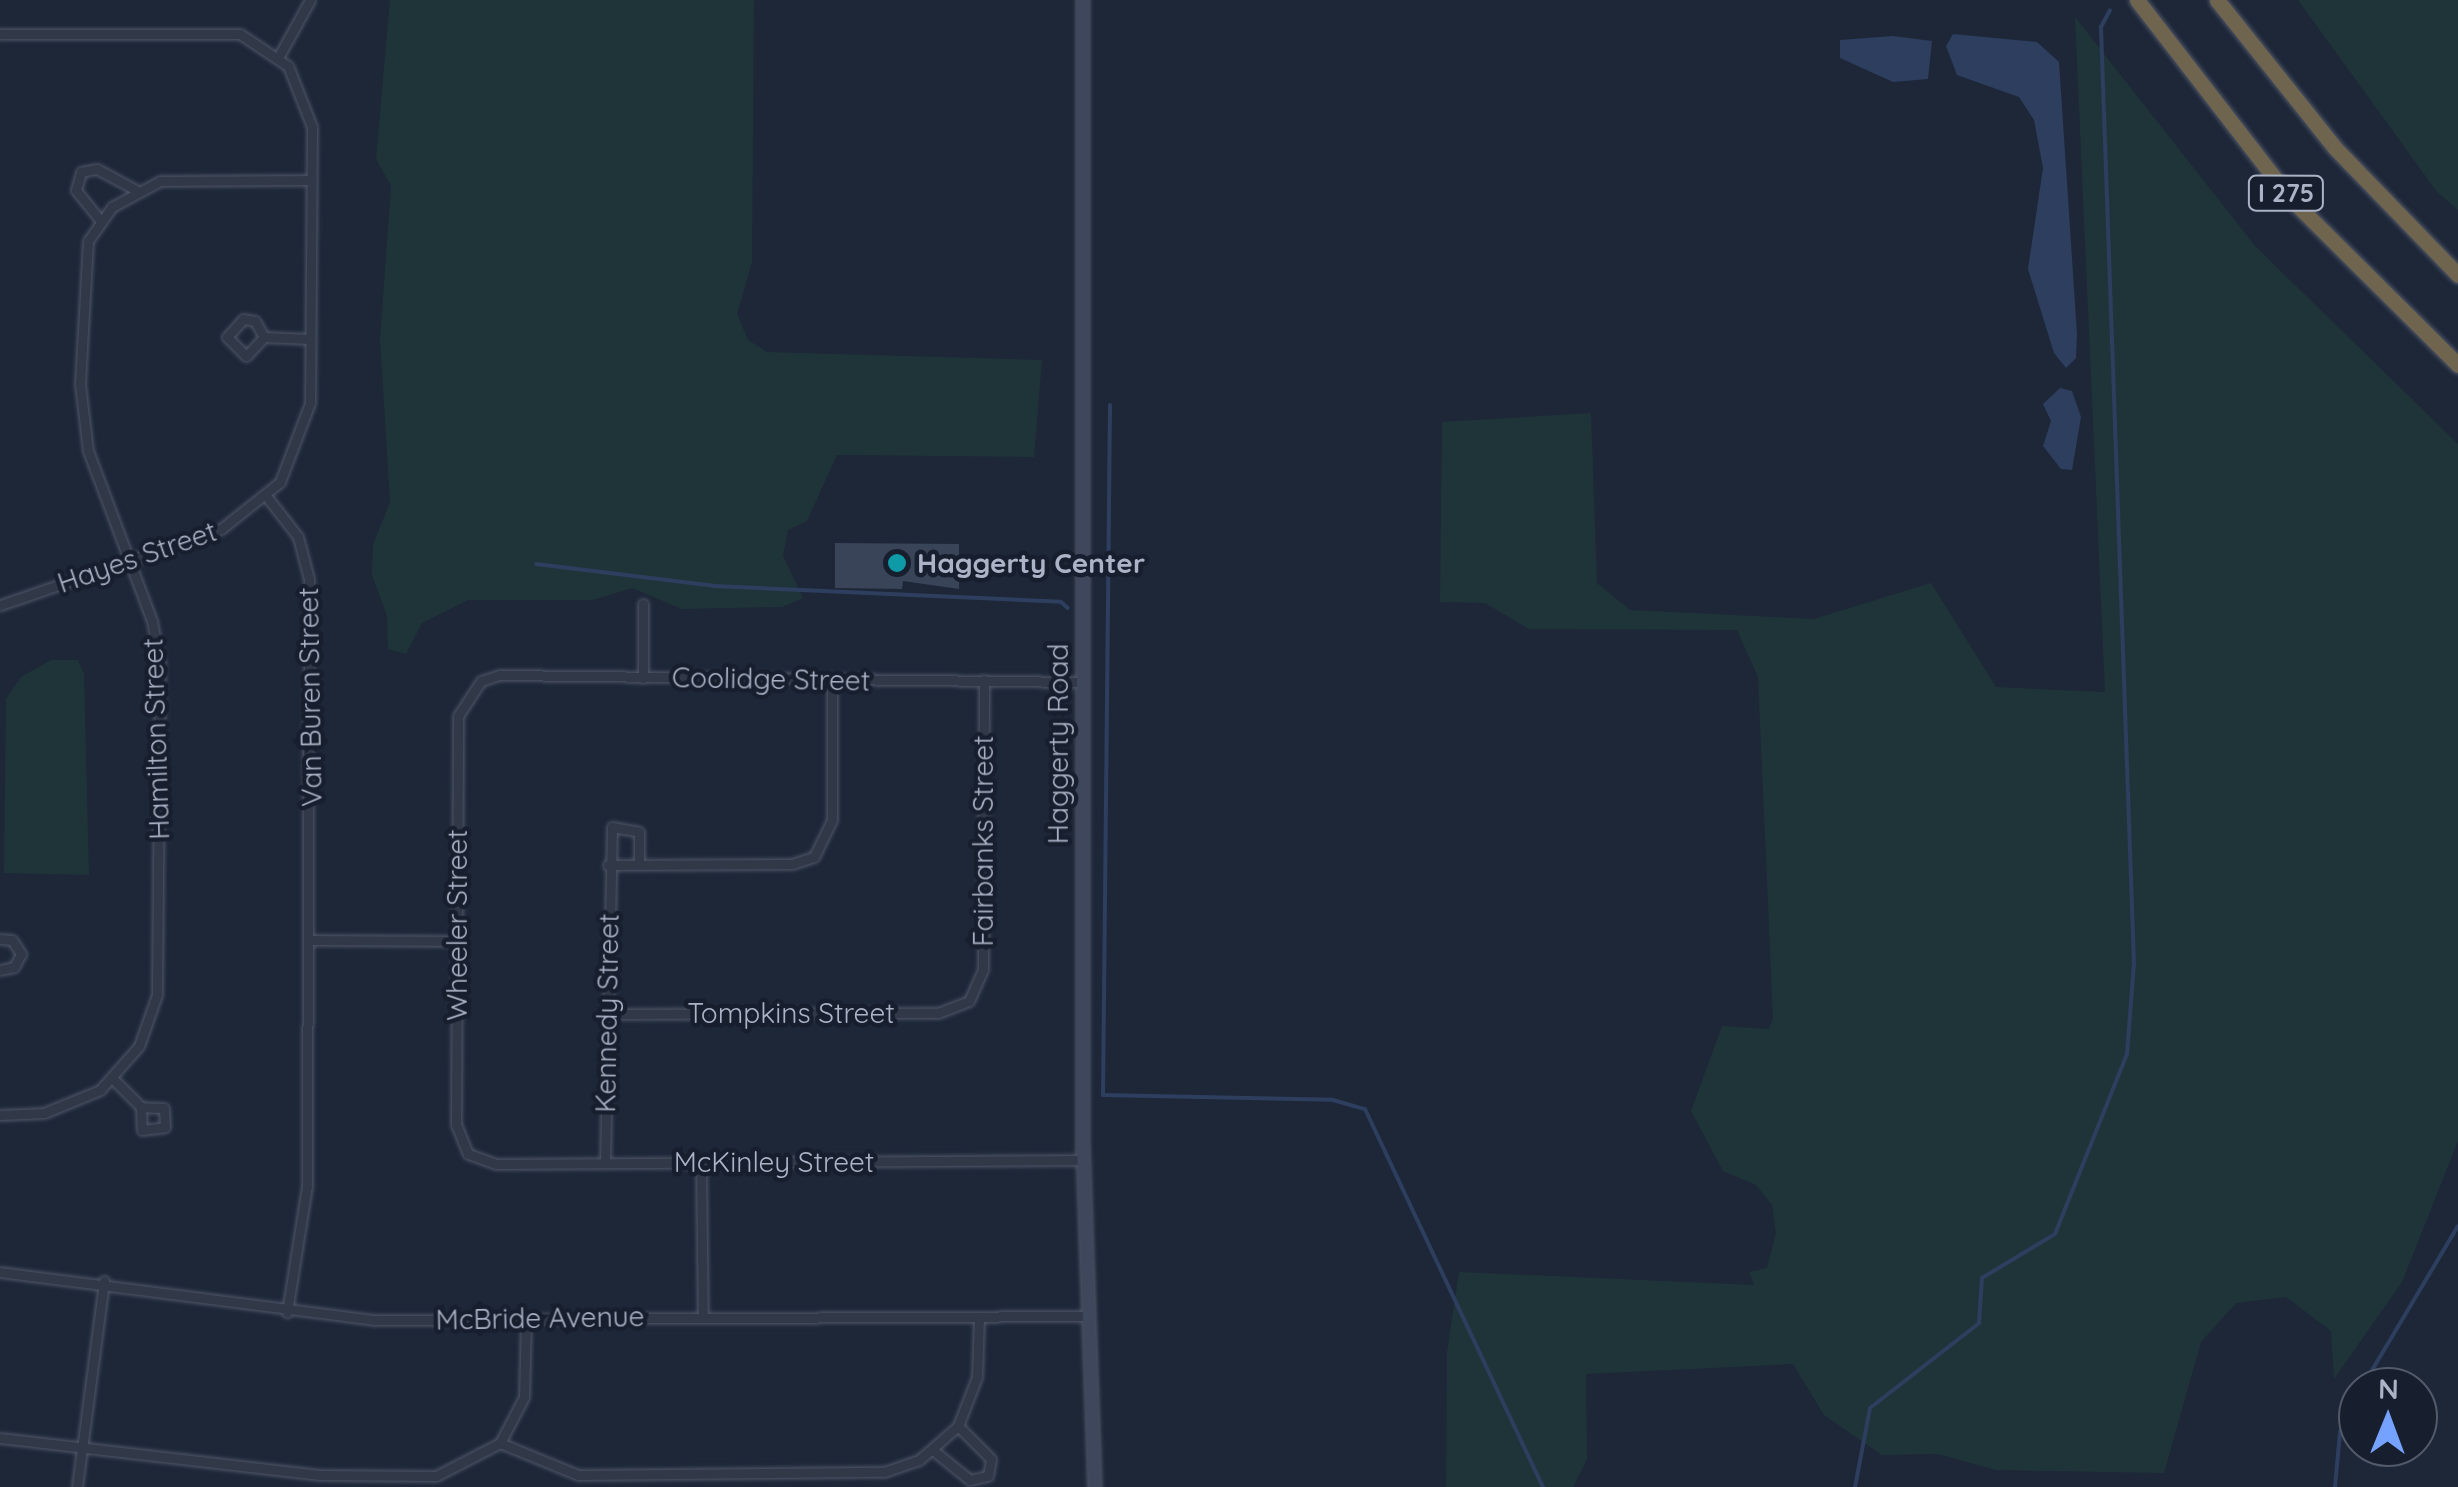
<!DOCTYPE html>
<html>
<head>
<meta charset="utf-8">
<style>
  body { margin:0 }
  #map { position:relative; width:2458px; height:1487px; overflow:hidden; background:#1d2738; font-family:Quicksand,sans-serif }
  div>[style] { position:absolute }
  .green>* { inset:0; background:#1f3439 }
  .water>* { inset:0; background:#2d3e5f }
  .stream>* { height:4px; margin:-2px; padding:0 2px; transform-origin:2px; border-radius:2px; background:#2d3e5f }
  .building>* { inset:0; background:#394459 }
  .roads { filter:drop-shadow(0 0 2px #4f5667) drop-shadow(0 0 2px #4f5667) }
  .street>* { height:9px; margin:-4.5px; padding:0 4.5px; transform-origin:4.5px; border-radius:4.5px; background:#313949 }
  .secondary>* { height:12px; margin:-6px; padding:0 6px; transform-origin:6px; border-radius:6px; background:#3e475c }
  .highway>* { height:15px; margin:-7.5px; padding:0 7.5px; transform-origin:7.5px; border-radius:7.5px; background:#6f644d }
  .dots>* { width:28px; height:28px; translate:-50% -50%; box-sizing:border-box; border:5px solid #171e2d; border-radius:50% }
  span { translate:-50% -50%; white-space:nowrap; text-align:center; line-height:1.15; -webkit-text-stroke:9px #171e2d; paint-order:stroke }
  .shield-label span { padding:2px 8px; background:#171e2d; border:2px solid; border-radius:8px; -webkit-text-stroke-width:0 }
  .shield-label { font-size:25px; color:#abb3c6; font-weight:700 }
  .street-label { font-size:28px; color:#abb3c6 }
  .poi-label { font-size:28px; color:#abb3c6; font-weight:700 }
  .left { translate:0 -50%; text-align:left }
  .north { position:absolute; left:2338px; top:1367px; width:100px; height:100px; box-sizing:border-box; background:#171e2d; border:2px solid #525a6a; border-radius:50%; rotate:1deg; font-size:28px; font-weight:700; line-height:40px; text-align:center; color:#abb3c6 }
  .north::after { content:''; display:block; margin:auto; width:35px; height:45px; background:#76a2ff; clip-path:polygon(50% 0,100% 100%,50% 72%,0 100%) }
</style>
</head>
<body>
<div id="map">
  <div class="green">
    <i style="clip-path:polygon(390px 0,754px 0,752px 262px,737px 314px,748px 340px,767px 352px,1042px 360px,1034px 457px,837px 455px,807px 521px,788px 530px,783px 556px,803px 598px,782px 607px,682px 609px,632px 588px,593px 600px,468px 600px,422px 623px,406px 654px,388px 649px,387px 616px,372px 575px,373px 545px,390px 502px,380px 339px,391px 186px,376px 159px)"></i>
    <i style="clip-path:polygon(2298px 0,2458px 0,2458px 210px,2437px 192px)"></i>
    <i style="clip-path:polygon(2075px 17px,2255px 246px,2458px 444px,2458px 1141px,2402px 1282px,2334px 1379px,2331px 1331px,2286px 1297px,2236px 1303px,2201px 1342px,2164px 1473px,1996px 1470px,1938px 1454px,1882px 1455px,1824px 1415px,1793px 1364px,1586px 1374px,1587px 1459px,1573px 1487px,1446px 1487px,1447px 1353px,1459px 1272px,1754px 1285px,1749px 1272px,1767px 1268px,1776px 1233px,1772px 1205px,1756px 1185px,1723px 1171px,1691px 1111px,1722px 1026px,1769px 1029px,1773px 1018px,1758px 677px,1737px 630px,1529px 629px,1485px 603px,1440px 602px,1442px 422px,1591px 413px,1597px 583px,1630px 610px,1814px 619px,1931px 583px,1996px 687px,2105px 692px)"></i>
    <i style="clip-path:polygon(51px 660px,78px 660px,84px 674px,89px 875px,4px 873px,6px 699px,21px 677px)"></i>
  </div>
  <div class="water">
    <i style="clip-path:polygon(1953px 34px,2037px 42px,2059px 62px,2077px 334px,2076px 358px,2066px 368px,2054px 353px,2028px 269px,2043px 168px,2034px 120px,2019px 97px,1957px 75px,1946px 46px)"></i>
    <i style="clip-path:polygon(1893px 36px,1932px 41px,1928px 79px,1893px 82px,1840px 58px,1840px 40px)"></i>
    <i style="clip-path:polygon(2060px 388px,2072px 391px,2081px 417px,2072px 470px,2061px 469px,2043px 446px,2051px 421px,2043px 404px)"></i>
  </div>
  <div class="stream">
    <i style="left:1110px;top:405px;width:690px;rotate:90.58deg"></i>
    <i style="left:1103px;top:1095px;width:230px;rotate:1.2deg"></i>
    <i style="left:1333px;top:1100px;width:33px;rotate:16deg"></i>
    <i style="left:1365px;top:1109px;width:418px;rotate:64.8deg"></i>
    <i style="left:536px;top:564px;width:179px;rotate:7deg"></i>
    <i style="left:714px;top:586px;width:347px;rotate:2.6deg"></i>
    <i style="left:1061px;top:602px;width:9px;rotate:41deg"></i>
    <i style="left:2362px;top:1387px;width:187px;rotate:-59.2deg"></i>
    <i style="left:1855px;top:1487px;width:80px;rotate:-79.2deg"></i>
    <i style="left:1870px;top:1408px;width:138px;rotate:-37.9deg"></i>
    <i style="left:1979px;top:1323px;width:45px;rotate:-86.2deg"></i>
    <i style="left:1982px;top:1278px;width:85px;rotate:-31.1deg"></i>
    <i style="left:2055px;top:1234px;width:194px;rotate:-68.2deg"></i>
    <i style="left:2127px;top:1054px;width:90px;rotate:-85.6deg"></i>
    <i style="left:2134px;top:964px;width:938px;rotate:-92.02deg"></i>
    <i style="left:2101px;top:27px;width:19px;rotate:-62deg"></i>
    <i style="left:2335px;top:1487px;width:55px;rotate:-84.8deg"></i>
    <i style="left:2340px;top:1432px;width:40px;rotate:-63.4deg"></i>
  </div>
  <div class="building">
    <i style="clip-path:polygon(835px 543px,959px 544px,959px 589px,903px 581px,902px 589px,835px 588px)"></i>
  </div>
  <div class="roads">
    <div class="street">
      <i style="left:0;top:34px;width:240px"></i>
      <i style="left:240px;top:34px;width:58px;rotate:33.7deg"></i>
      <i style="left:288px;top:66px;width:66px;rotate:68.5deg"></i>
      <i style="left:312px;top:127px;width:276px;rotate:90.4deg"></i>
      <i style="left:310px;top:403px;width:85px;rotate:110.8deg"></i>
      <i style="left:280px;top:482px;width:75px;rotate:141.5deg"></i>
      <i style="left:221px;top:529px;width:234px;rotate:161deg"></i>
      <i style="left:279px;top:56px;width:64px;rotate:-61deg"></i>
      <i style="left:100px;top:220px;width:38px;rotate:-129deg"></i>
      <i style="left:76px;top:190px;width:19px;rotate:-74deg"></i>
      <i style="left:81px;top:172px;width:16px;rotate:-11deg"></i>
      <i style="left:97px;top:169px;width:44px;rotate:28.3deg"></i>
      <i style="left:264px;top:337px;width:26px;rotate:133deg"></i>
      <i style="left:246px;top:356px;width:27px;rotate:-135deg"></i>
      <i style="left:227px;top:337px;width:24px;rotate:-48deg"></i>
      <i style="left:243px;top:319px;width:12px;rotate:9deg"></i>
      <i style="left:255px;top:321px;width:18px;rotate:61deg"></i>
      <i style="left:264px;top:337px;width:46px;rotate:2.5deg"></i>
      <i style="left:267px;top:497px;width:51px;rotate:52.2deg"></i>
      <i style="left:298px;top:537px;width:43px;rotate:75.3deg"></i>
      <i style="left:309px;top:579px;width:607px;rotate:90.19deg"></i>
      <i style="left:307px;top:1186px;width:128px;rotate:99deg"></i>
      <i style="left:643px;top:678px;width:74px;rotate:-90deg"></i>
      <i style="left:608px;top:865px;width:184px;rotate:-0.3deg"></i>
      <i style="left:792px;top:864px;width:23px;rotate:-18deg"></i>
      <i style="left:814px;top:857px;width:41px;rotate:-64.1deg"></i>
      <i style="left:832px;top:820px;width:140px;rotate:-90deg"></i>
      <i style="left:0;top:939px;width:12px;rotate:5deg"></i>
      <i style="left:12px;top:940px;width:17px;rotate:57deg"></i>
      <i style="left:21px;top:954px;width:15px;rotate:118deg"></i>
      <i style="left:14px;top:967px;width:14px;rotate:168deg"></i>
      <i style="left:310px;top:940px;width:147px;rotate:0.4deg"></i>
      <i style="left:607px;top:1014px;width:331px;rotate:-0.2deg"></i>
      <i style="left:938px;top:1013px;width:33px;rotate:-21deg"></i>
      <i style="left:969px;top:1001px;width:35px;rotate:-66deg"></i>
      <i style="left:983px;top:969px;width:289px;rotate:-89.8deg"></i>
      <i style="left:113px;top:1079px;width:40px;rotate:45deg"></i>
      <i style="left:141px;top:1107px;width:23px;rotate:88deg"></i>
      <i style="left:142px;top:1130px;width:23px;rotate:-7deg"></i>
      <i style="left:165px;top:1127px;width:19px;rotate:-93deg"></i>
      <i style="left:164px;top:1108px;width:23px;rotate:-178deg"></i>
      <i style="left:0;top:1115px;width:44px;rotate:-2.6deg"></i>
      <i style="left:44px;top:1113px;width:61px;rotate:-22.3deg"></i>
      <i style="left:100px;top:1090px;width:59px;rotate:-48.4deg"></i>
      <i style="left:139px;top:1046px;width:54px;rotate:-70.6deg"></i>
      <i style="left:157px;top:995px;width:332px;rotate:-89.5deg"></i>
      <i style="left:160px;top:663px;width:43px;rotate:-100.8deg"></i>
      <i style="left:152px;top:621px;width:182px;rotate:-110.6deg"></i>
      <i style="left:88px;top:451px;width:67px;rotate:-96.8deg"></i>
      <i style="left:80px;top:384px;width:143px;rotate:-86.8deg"></i>
      <i style="left:88px;top:241px;width:42px;rotate:-54.8deg"></i>
      <i style="left:112px;top:207px;width:55px;rotate:-28.4deg"></i>
      <i style="left:160px;top:181px;width:151px;rotate:-0.4deg"></i>
      <i style="left:1083px;top:1160px;width:587px;rotate:179.61deg"></i>
      <i style="left:496px;top:1164px;width:30px;rotate:-160deg"></i>
      <i style="left:468px;top:1154px;width:31px;rotate:-112deg"></i>
      <i style="left:456px;top:1125px;width:409px;rotate:-89.7deg"></i>
      <i style="left:458px;top:716px;width:42px;rotate:-56.7deg"></i>
      <i style="left:481px;top:681px;width:20px;rotate:-18deg"></i>
      <i style="left:500px;top:675px;width:583px;rotate:0.69deg"></i>
      <i style="left:605px;top:1162px;width:335px;rotate:-88.8deg"></i>
      <i style="left:612px;top:827px;width:27px;rotate:10deg"></i>
      <i style="left:639px;top:832px;width:32px;rotate:90deg"></i>
      <i style="left:701px;top:1163px;width:153px;rotate:89.3deg"></i>
      <i style="left:0;top:1272px;width:376px;rotate:7.3deg"></i>
      <i style="left:373px;top:1320px;width:711px;rotate:-0.32deg"></i>
      <i style="left:0;top:1438px;width:322px;rotate:6.6deg"></i>
      <i style="left:320px;top:1475px;width:116px;rotate:0.5deg"></i>
      <i style="left:436px;top:1476px;width:72px;rotate:-27.3deg"></i>
      <i style="left:500px;top:1443px;width:84px;rotate:22.3deg"></i>
      <i style="left:578px;top:1475px;width:306px;rotate:-0.6deg"></i>
      <i style="left:884px;top:1472px;width:37px;rotate:-19deg"></i>
      <i style="left:919px;top:1460px;width:52px;rotate:-41.1deg"></i>
      <i style="left:958px;top:1426px;width:53px;rotate:-68.8deg"></i>
      <i style="left:977px;top:1377px;width:60px;rotate:-88.1deg"></i>
      <i style="left:500px;top:1443px;width:52px;rotate:-62.4deg"></i>
      <i style="left:524px;top:1397px;width:77px;rotate:-88.5deg"></i>
      <i style="left:934px;top:1451px;width:46px;rotate:38.9deg"></i>
      <i style="left:970px;top:1480px;width:18px;rotate:-13deg"></i>
      <i style="left:988px;top:1476px;width:17px;rotate:-80deg"></i>
      <i style="left:991px;top:1459px;width:47px;rotate:-135deg"></i>
      <i style="left:77px;top:1487px;width:208px;rotate:-82.5deg"></i>
    </div>
    <div class="secondary">
      <i style="left:1083px;top:0;width:1146px;rotate:90deg"></i>
      <i style="left:1083px;top:1146px;width:341px;rotate:88deg"></i>
    </div>
    <div class="highway">
      <i style="left:2137px;top:0;width:250px;rotate:52.3deg"></i>
      <i style="left:2290px;top:198px;width:237px;rotate:44.8deg"></i>
      <i style="left:2217px;top:0;width:189px;rotate:51.4deg"></i>
      <i style="left:2335px;top:148px;width:177px;rotate:45.9deg"></i>
    </div>
  </div>
  <div class="dots">
    <i style="left:897px;top:563px;background:#0f9aa8"></i>
  </div>
  <div class="shield-label">
    <span style="left:2286px;top:193px">I 275</span>
  </div>
  <div class="street-label">
    <span style="left:137px;top:557px;rotate:-19deg">Hayes Street</span>
    <span style="left:771px;top:679px;rotate:1deg">Coolidge Street</span>
    <span style="left:310px;top:697px;rotate:-91deg">Van Buren Street</span>
    <span style="left:156px;top:739px;rotate:-92deg">Hamilton Street</span>
    <span style="left:1058px;top:744px;rotate:-90deg">Haggerty Road</span>
    <span style="left:983px;top:841px;rotate:-90deg">Fairbanks Street</span>
    <span style="left:457px;top:925px;rotate:-90deg">Wheeler Street</span>
    <span style="left:607px;top:1013px;rotate:-89deg">Kennedy Street</span>
    <span style="left:791px;top:1013px">Tompkins Street</span>
    <span style="left:774px;top:1162px">McKinley Street</span>
    <span style="left:540px;top:1318px;rotate:-1deg">McBride Avenue</span>
  </div>
  <div class="poi-label">
    <span class="left" style="left:917px;top:563px">Haggerty Center</span>
  </div>
  <div class="north">N</div>
</div>
</body>
</html>
